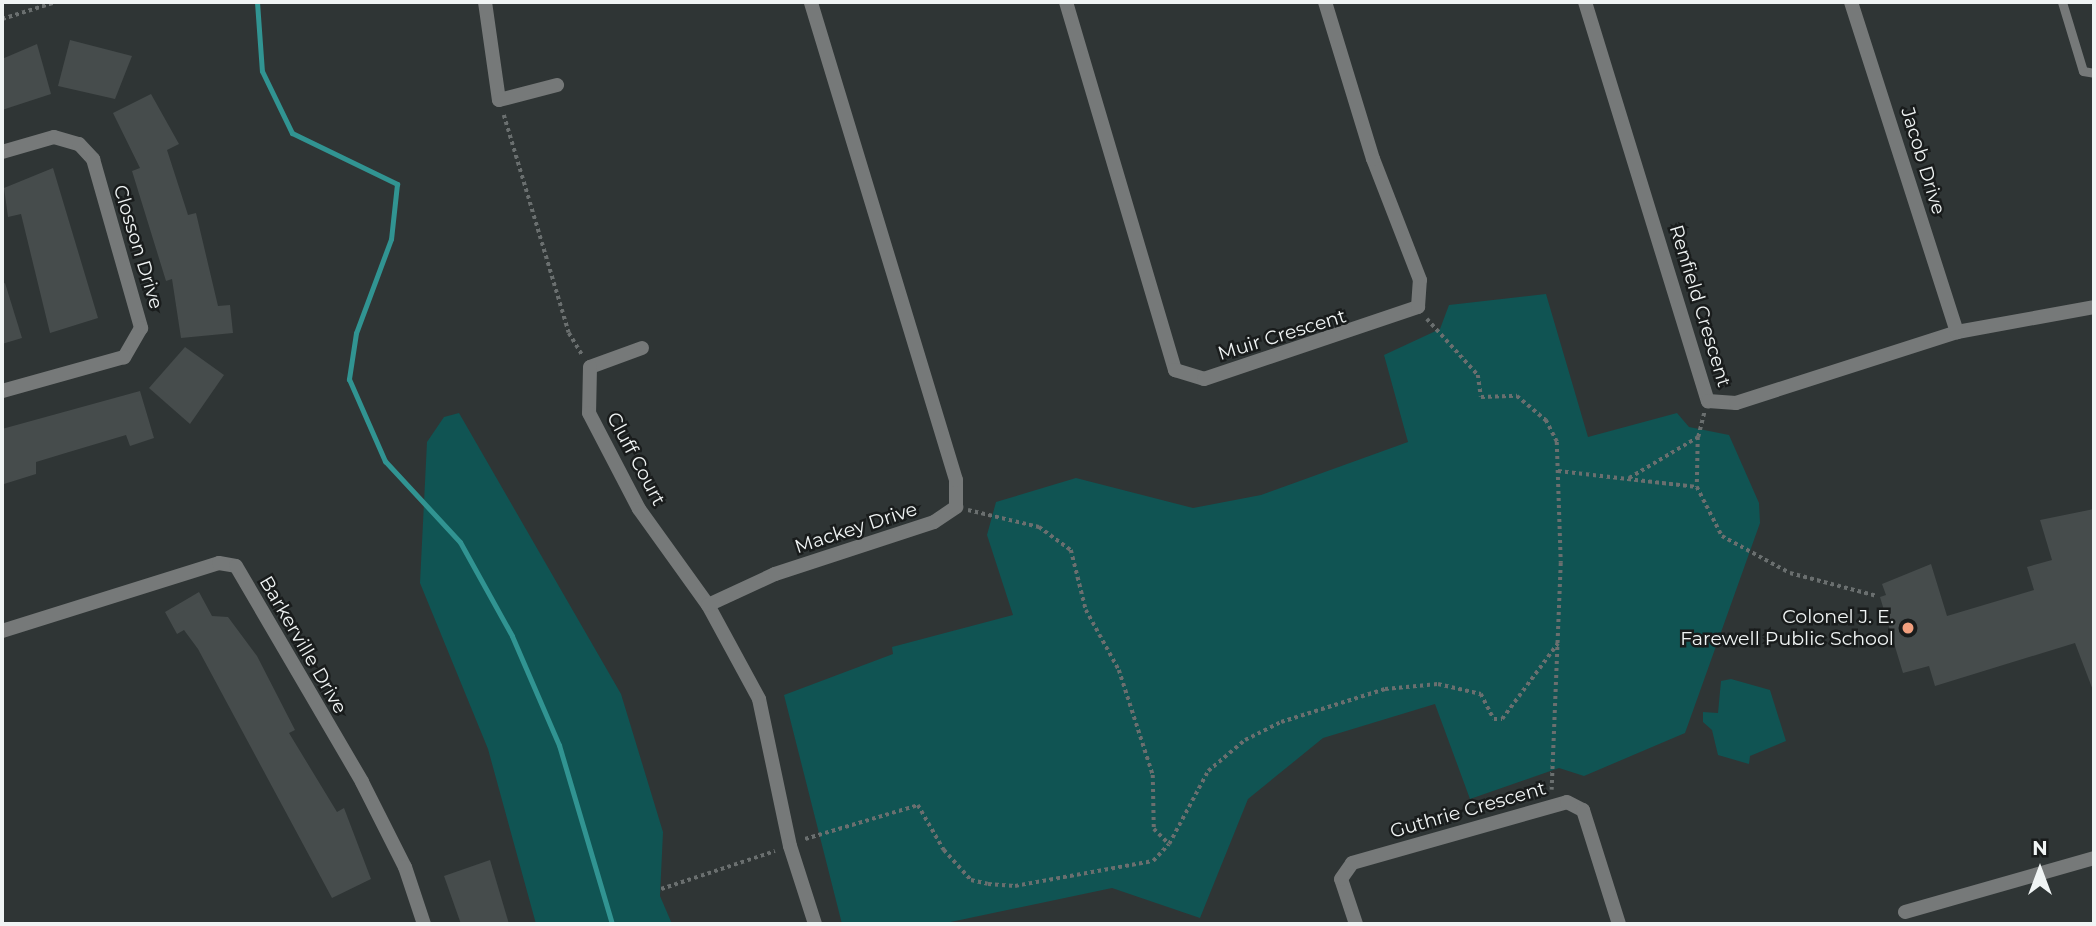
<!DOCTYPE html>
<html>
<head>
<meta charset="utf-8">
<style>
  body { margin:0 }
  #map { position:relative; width:2096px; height:926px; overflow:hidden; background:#2f3535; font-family:Montserrat,sans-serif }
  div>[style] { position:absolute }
  .green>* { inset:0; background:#105453 }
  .stream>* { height:5px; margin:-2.5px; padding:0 2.5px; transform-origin:2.5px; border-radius:2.5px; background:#319492 }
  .building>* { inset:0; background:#464c4c }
  .path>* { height:3.5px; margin-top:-1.75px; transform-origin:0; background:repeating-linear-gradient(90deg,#6a6f6f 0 3.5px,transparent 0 7px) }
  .service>* { height:9px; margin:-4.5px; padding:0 4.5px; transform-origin:4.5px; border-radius:4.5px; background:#767979 }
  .minor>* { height:14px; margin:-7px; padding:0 7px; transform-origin:7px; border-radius:7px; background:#767979 }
  .dots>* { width:19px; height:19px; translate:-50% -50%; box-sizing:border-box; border:4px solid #191c1c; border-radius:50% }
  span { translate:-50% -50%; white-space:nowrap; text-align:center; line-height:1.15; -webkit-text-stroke:5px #191c1c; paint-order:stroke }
  .street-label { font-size:19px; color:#f0f4f4 }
  .poi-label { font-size:19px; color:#f0f4f4 }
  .right { translate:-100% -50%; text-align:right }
  .frame { position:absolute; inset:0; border:4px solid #f0f4f4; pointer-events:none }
  .north { position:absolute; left:2005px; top:835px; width:70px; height:70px; -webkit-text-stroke:5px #191c1c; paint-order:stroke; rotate:0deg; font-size:19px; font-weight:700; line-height:28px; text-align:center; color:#f0f4f4 }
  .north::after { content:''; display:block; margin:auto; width:24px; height:32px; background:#f0f4f4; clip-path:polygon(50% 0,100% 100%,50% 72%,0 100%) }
</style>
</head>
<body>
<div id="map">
  <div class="green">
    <i style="clip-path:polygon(1546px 294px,1588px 437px,1677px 413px,1689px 427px,1729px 435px,1759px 503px,1760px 523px,1685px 733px,1584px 776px,1559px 768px,1470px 799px,1435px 704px,1323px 738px,1248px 799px,1200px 918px,1112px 888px,941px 924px,842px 924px,784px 695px,893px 654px,892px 647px,1013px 615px,987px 535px,996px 502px,1076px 478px,1193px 508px,1261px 495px,1408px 442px,1384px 355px,1440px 329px,1449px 305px)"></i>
    <i style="clip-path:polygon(459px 413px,621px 694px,663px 832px,660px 896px,672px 924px,536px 924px,488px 749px,420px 583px,427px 442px,444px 417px)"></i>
    <i style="clip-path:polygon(1731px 679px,1770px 690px,1786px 741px,1750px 756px,1749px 764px,1718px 755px,1712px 730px,1703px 722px,1703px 712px,1718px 713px,1721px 681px)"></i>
  </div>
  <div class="stream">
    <i style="left:257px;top:2px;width:69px;rotate:85.9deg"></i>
    <i style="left:262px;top:71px;width:69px;rotate:64.2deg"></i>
    <i style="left:292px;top:133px;width:117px;rotate:25.9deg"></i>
    <i style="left:397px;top:184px;width:55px;rotate:96.2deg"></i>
    <i style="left:391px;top:239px;width:100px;rotate:110.4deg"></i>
    <i style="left:356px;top:333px;width:47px;rotate:98.7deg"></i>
    <i style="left:349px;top:379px;width:90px;rotate:66.3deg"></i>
    <i style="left:385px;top:461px;width:110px;rotate:47.2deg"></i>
    <i style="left:460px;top:542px;width:107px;rotate:61deg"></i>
    <i style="left:512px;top:636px;width:119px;rotate:66.7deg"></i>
    <i style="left:559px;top:745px;width:187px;rotate:73.5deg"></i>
  </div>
  <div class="building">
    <i style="clip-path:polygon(70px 40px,132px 56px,115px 99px,58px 86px)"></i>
    <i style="clip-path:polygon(37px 44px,51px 94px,2px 110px,2px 59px)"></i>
    <i style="clip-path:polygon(151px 94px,179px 144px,167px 150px,188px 215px,196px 213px,218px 306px,230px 305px,233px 333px,181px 338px,172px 279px,166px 281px,132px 171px,140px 168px,113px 113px)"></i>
    <i style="clip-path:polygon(53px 168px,98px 318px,50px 333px,21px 214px,8px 217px,4px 188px)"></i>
    <i style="clip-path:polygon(5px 283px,22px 338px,2px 344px,2px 284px)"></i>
    <i style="clip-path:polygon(185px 347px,224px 375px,190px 424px,149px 388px)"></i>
    <i style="clip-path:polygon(140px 391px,154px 438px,130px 446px,126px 435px,69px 452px,36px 462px,36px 474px,4px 484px,2px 429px)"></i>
    <i style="clip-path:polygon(2094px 509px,2094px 693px,2075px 643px,1935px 686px,1929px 666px,1903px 673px,1880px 597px,1886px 595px,1882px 584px,1931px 564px,1947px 616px,2034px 590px,2027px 567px,2052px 560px,2040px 520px)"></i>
    <i style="clip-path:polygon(199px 592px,212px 616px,228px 617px,257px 656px,295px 730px,289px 733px,337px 812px,344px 808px,371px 879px,332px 898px,198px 649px,184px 630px,177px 634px,165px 612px)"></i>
    <i style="clip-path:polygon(490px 860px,509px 924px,461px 924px,444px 876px)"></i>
  </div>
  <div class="path">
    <i style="left:2px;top:19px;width:57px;rotate:-17.5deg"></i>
    <i style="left:504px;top:115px;width:227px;rotate:73.4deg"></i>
    <i style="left:569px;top:333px;width:27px;rotate:59deg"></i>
    <i style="left:1427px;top:319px;width:76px;rotate:47.7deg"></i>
    <i style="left:1478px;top:375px;width:22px;rotate:82deg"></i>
    <i style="left:1481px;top:397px;width:36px;rotate:-2deg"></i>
    <i style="left:1517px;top:396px;width:38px;rotate:40deg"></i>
    <i style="left:1546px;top:420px;width:25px;rotate:63deg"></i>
    <i style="left:1557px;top:442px;width:121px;rotate:88.1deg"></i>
    <i style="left:1561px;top:563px;width:227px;rotate:92.3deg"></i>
    <i style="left:1698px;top:437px;width:50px;rotate:91.1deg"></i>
    <i style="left:1697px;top:487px;width:55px;rotate:63deg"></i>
    <i style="left:1722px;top:536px;width:77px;rotate:28.6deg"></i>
    <i style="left:1790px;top:573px;width:90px;rotate:14.8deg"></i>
    <i style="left:1558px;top:471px;width:140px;rotate:6.6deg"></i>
    <i style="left:1629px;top:478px;width:80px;rotate:-30.7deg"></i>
    <i style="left:1698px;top:437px;width:25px;rotate:-76deg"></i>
    <i style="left:968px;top:510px;width:73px;rotate:13.5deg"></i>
    <i style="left:1039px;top:527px;width:39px;rotate:36deg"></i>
    <i style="left:1071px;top:550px;width:62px;rotate:76deg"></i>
    <i style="left:1086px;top:610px;width:68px;rotate:61.2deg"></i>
    <i style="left:1119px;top:670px;width:110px;rotate:72.1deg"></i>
    <i style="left:1153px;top:775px;width:54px;rotate:88.9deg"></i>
    <i style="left:1154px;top:829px;width:21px;rotate:45deg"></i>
    <i style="left:805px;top:839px;width:118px;rotate:-16.7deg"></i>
    <i style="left:918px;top:805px;width:52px;rotate:60deg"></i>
    <i style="left:944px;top:850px;width:40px;rotate:48deg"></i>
    <i style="left:971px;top:880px;width:17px;rotate:13deg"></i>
    <i style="left:988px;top:884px;width:27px;rotate:4deg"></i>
    <i style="left:1015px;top:886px;width:140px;rotate:-10.3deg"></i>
    <i style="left:1153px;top:861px;width:23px;rotate:-47deg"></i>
    <i style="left:1169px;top:844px;width:83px;rotate:-61.9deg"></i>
    <i style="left:1208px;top:771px;width:48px;rotate:-40deg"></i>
    <i style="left:1245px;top:740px;width:40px;rotate:-26.6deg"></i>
    <i style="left:1281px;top:722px;width:109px;rotate:-17.6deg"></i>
    <i style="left:1385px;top:689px;width:53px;rotate:-5.4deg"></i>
    <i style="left:1438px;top:684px;width:44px;rotate:13.1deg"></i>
    <i style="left:1481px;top:694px;width:28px;rotate:63deg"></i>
    <i style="left:1494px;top:719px;width:8px"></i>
    <i style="left:1502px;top:719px;width:94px;rotate:-53.6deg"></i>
    <i style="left:661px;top:889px;width:120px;rotate:-18.4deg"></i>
  </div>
  <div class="service">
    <i style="left:2062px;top:2px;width:72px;rotate:73.1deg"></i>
    <i style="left:2083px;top:71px;width:11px;rotate:10deg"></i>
  </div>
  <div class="minor">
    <i style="left:485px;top:2px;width:99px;rotate:81.9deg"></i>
    <i style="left:499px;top:100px;width:60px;rotate:-14.5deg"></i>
    <i style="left:1066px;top:2px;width:384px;rotate:73.5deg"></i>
    <i style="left:1175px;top:370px;width:30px;rotate:17deg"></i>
    <i style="left:1204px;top:379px;width:226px;rotate:-18.6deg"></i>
    <i style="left:1418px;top:307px;width:27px;rotate:-86deg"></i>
    <i style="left:1420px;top:280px;width:130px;rotate:-111.2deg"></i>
    <i style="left:1373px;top:159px;width:164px;rotate:-107deg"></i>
    <i style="left:1585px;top:2px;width:418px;rotate:72.9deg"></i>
    <i style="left:1708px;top:401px;width:28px;rotate:4deg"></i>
    <i style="left:1736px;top:403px;width:232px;rotate:-17.8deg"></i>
    <i style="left:1957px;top:332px;width:139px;rotate:-10.3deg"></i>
    <i style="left:1851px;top:2px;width:347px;rotate:72.2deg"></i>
    <i style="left:2px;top:152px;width:54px;rotate:-16.1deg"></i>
    <i style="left:54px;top:137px;width:26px;rotate:16deg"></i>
    <i style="left:79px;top:144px;width:21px;rotate:47deg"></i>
    <i style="left:93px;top:159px;width:176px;rotate:74.1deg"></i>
    <i style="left:141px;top:328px;width:34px;rotate:120deg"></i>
    <i style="left:124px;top:357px;width:127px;rotate:164.4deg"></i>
    <i style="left:642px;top:348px;width:55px;rotate:159.9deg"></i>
    <i style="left:590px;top:367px;width:46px;rotate:91.2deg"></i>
    <i style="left:589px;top:413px;width:108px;rotate:62.5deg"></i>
    <i style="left:639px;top:509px;width:118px;rotate:54.3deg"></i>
    <i style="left:708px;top:605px;width:107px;rotate:61.5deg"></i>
    <i style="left:759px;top:699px;width:150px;rotate:78.1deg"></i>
    <i style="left:790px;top:846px;width:82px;rotate:72.2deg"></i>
    <i style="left:708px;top:605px;width:74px;rotate:-24.8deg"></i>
    <i style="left:775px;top:574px;width:167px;rotate:-18.1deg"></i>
    <i style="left:934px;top:522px;width:27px;rotate:-34deg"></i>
    <i style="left:956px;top:507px;width:27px;rotate:-90deg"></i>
    <i style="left:956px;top:480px;width:500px;rotate:-106.9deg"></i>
    <i style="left:2px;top:631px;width:227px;rotate:-17.4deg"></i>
    <i style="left:219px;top:563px;width:17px;rotate:10deg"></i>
    <i style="left:236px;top:566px;width:250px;rotate:59.7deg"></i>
    <i style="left:362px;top:782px;width:95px;rotate:63.2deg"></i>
    <i style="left:405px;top:867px;width:60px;rotate:71.6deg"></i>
    <i style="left:1905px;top:912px;width:197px;rotate:-15.9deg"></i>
    <i style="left:1356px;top:924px;width:47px;rotate:-108.4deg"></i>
    <i style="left:1341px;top:879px;width:19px;rotate:-55deg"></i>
    <i style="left:1352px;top:863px;width:223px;rotate:-15.8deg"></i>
    <i style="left:1567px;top:802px;width:18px;rotate:27deg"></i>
    <i style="left:1583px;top:810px;width:120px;rotate:72.5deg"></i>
  </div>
  <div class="dots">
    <i style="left:1908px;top:628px;background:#f2a07f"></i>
  </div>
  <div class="street-label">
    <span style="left:1923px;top:161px;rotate:73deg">Jacob Drive</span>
    <span style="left:138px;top:247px;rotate:73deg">Closson Drive</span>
    <span style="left:1700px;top:306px;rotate:73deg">Renfield Crescent</span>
    <span style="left:1282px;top:335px;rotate:-17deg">Muir Crescent</span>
    <span style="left:636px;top:459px;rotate:62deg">Cluff Court</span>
    <span style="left:856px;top:528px;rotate:-18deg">Mackey Drive</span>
    <span style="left:303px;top:645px;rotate:60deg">Barkerville Drive</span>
    <span style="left:1468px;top:810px;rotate:-16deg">Guthrie Crescent</span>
  </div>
  <div class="poi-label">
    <span class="right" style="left:1894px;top:628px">Colonel J. E.<br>Farewell Public School</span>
  </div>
  <div class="frame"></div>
  <div class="north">N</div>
</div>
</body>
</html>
